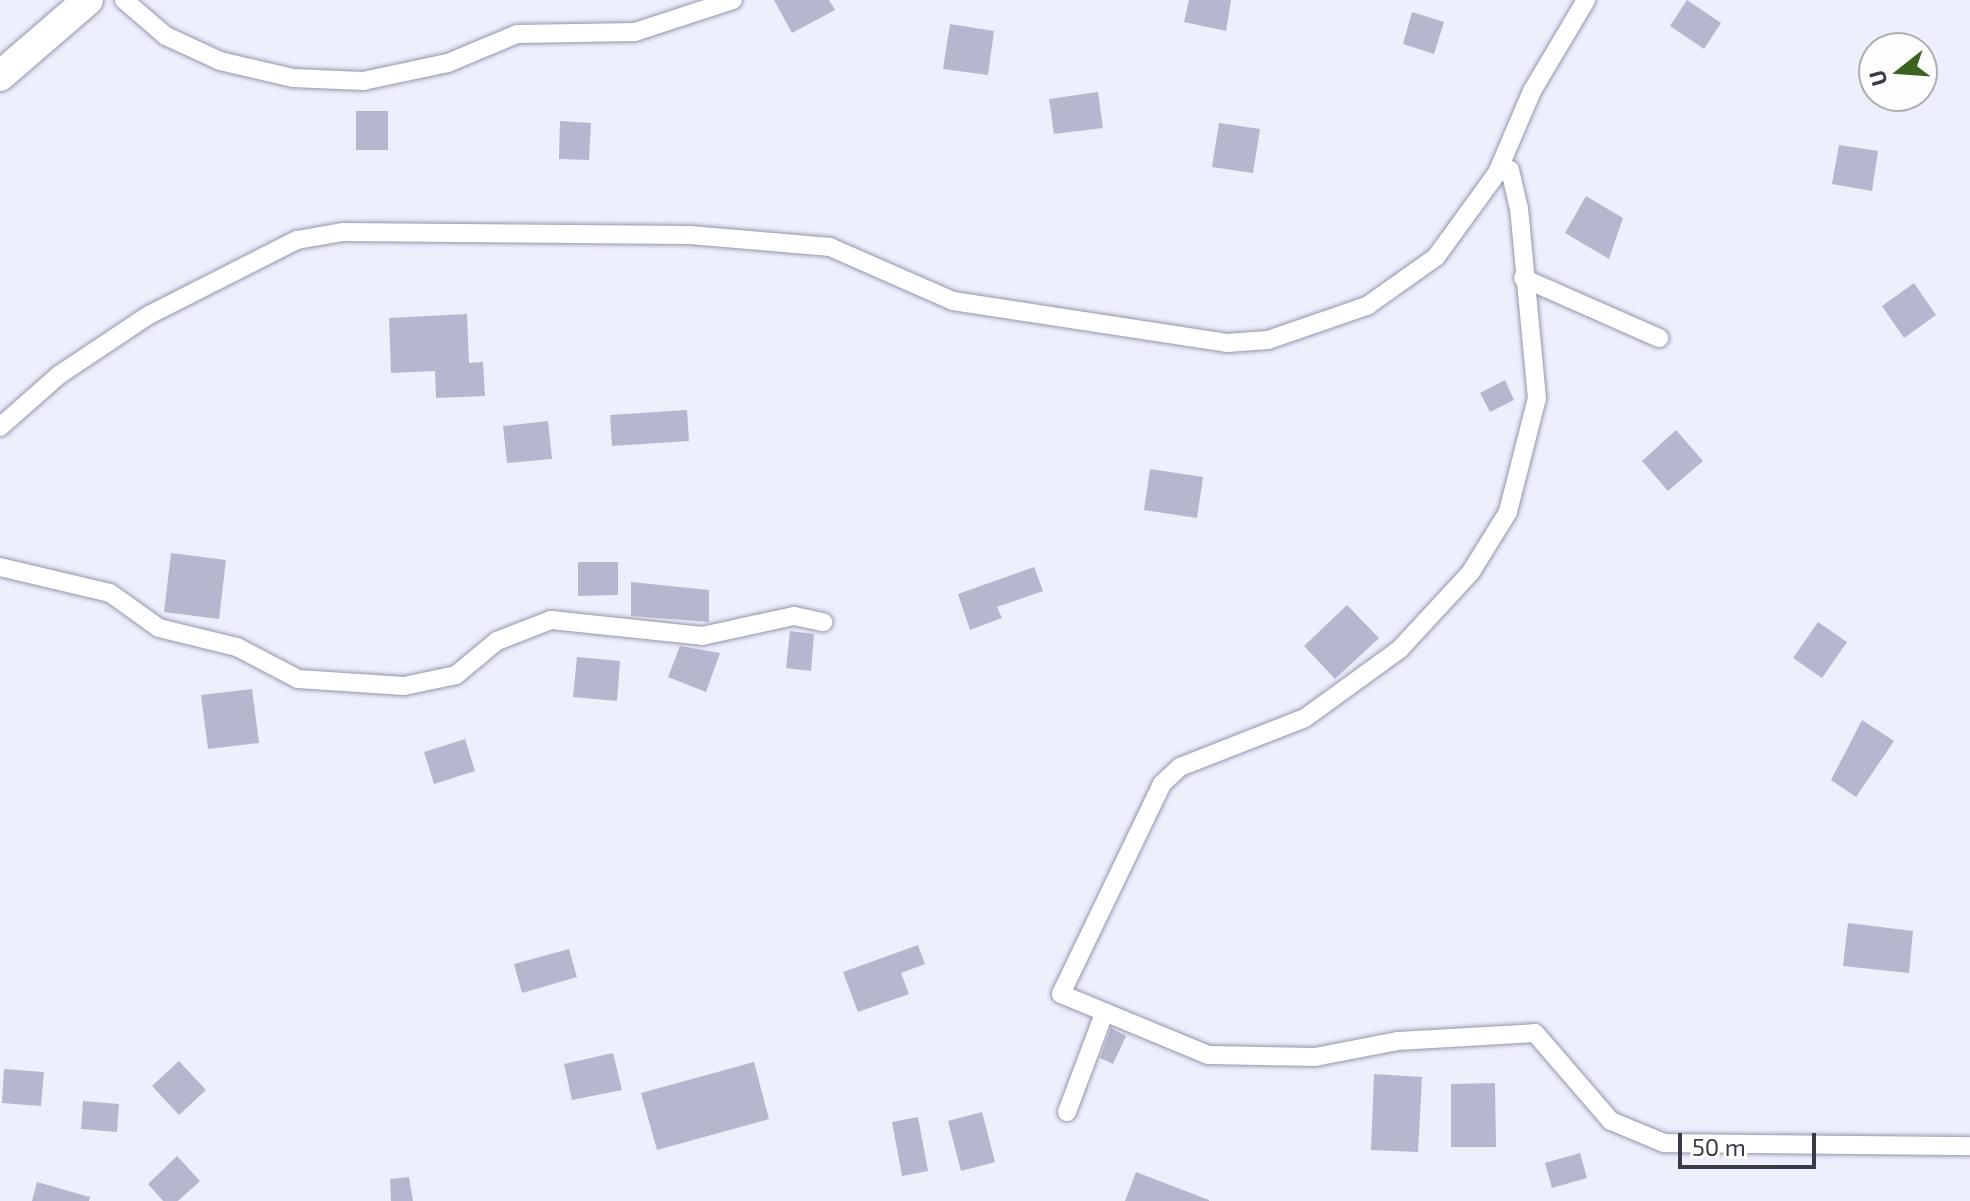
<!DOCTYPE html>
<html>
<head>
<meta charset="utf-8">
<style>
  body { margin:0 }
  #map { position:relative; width:1970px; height:1201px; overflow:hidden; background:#edeffd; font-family:"Exo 2",sans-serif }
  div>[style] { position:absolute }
  .building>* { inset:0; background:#b5b7cf }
  .roads { filter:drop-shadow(0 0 2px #9496ac) drop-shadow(0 0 2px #9496ac) }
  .street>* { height:18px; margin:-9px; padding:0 9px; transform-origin:9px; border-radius:9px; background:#fff }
  .primary>* { height:30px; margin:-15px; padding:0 15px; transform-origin:15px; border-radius:15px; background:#fff }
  span { translate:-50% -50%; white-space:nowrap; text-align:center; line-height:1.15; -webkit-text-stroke:7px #fdfdfd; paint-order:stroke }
  .north { position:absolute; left:1858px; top:32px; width:80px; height:80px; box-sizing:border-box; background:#fdfdfd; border:2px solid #afafb3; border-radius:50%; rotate:253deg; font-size:22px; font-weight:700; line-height:32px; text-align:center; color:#3a3a44 }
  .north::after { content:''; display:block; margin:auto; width:28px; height:36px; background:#3b631f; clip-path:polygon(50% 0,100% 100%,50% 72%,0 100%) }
  .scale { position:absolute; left:1678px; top:1133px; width:138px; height:36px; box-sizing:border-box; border:4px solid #3a3a44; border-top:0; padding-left:10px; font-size:24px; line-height:28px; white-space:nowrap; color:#3a3a44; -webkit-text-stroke:6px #fdfdfd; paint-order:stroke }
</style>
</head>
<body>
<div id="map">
  <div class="building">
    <i style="clip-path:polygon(774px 0,829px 0,835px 10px,792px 33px)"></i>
    <i style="clip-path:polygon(1189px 0,1231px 0,1226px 31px,1184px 22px)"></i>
    <i style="clip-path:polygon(1687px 0,1721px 23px,1704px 49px,1670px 26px)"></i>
    <i style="clip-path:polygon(1412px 12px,1444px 22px,1434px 54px,1403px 44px)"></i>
    <i style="clip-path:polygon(950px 24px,994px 31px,988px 75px,943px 69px)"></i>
    <i style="clip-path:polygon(1098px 92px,1103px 128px,1054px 134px,1049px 99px)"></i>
    <i style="clip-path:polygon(356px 111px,388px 111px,388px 150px,356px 150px)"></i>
    <i style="clip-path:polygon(560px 121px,591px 123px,589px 160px,559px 159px)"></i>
    <i style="clip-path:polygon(1219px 123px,1260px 129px,1253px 173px,1212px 167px)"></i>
    <i style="clip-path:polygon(1839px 145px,1878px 151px,1872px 191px,1832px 184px)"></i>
    <i style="clip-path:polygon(1586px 196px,1623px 218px,1609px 259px,1565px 233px)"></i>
    <i style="clip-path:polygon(1914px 283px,1936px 315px,1904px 338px,1882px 306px)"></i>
    <i style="clip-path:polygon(467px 314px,469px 363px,483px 362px,485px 396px,436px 398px,435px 371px,391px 373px,389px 318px)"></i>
    <i style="clip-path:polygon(1505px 380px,1514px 400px,1490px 412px,1480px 393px)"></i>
    <i style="clip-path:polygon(687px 410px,689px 441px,612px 446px,610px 415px)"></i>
    <i style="clip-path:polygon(548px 421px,552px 459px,507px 463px,503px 426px)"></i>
    <i style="clip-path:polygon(1676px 430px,1703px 461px,1668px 491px,1642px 461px)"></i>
    <i style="clip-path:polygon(1150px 469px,1203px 477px,1197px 518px,1144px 510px)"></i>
    <i style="clip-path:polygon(171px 553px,226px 560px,219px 619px,164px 612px)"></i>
    <i style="clip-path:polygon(578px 562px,618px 562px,618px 595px,578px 596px)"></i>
    <i style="clip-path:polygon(1034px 567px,1043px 591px,997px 607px,1002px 618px,970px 630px,958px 594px)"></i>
    <i style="clip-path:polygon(631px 582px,709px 590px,709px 622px,631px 616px)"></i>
    <i style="clip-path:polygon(1347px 605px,1379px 638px,1335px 679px,1304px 646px)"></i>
    <i style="clip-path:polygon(1818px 622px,1847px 642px,1822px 678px,1793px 658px)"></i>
    <i style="clip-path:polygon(790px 631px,814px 634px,811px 671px,786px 668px)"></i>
    <i style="clip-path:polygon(680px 646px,720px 653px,706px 692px,668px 677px)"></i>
    <i style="clip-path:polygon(577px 657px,620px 661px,617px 701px,573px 697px)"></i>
    <i style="clip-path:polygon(252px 689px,259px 743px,208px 749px,201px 695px)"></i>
    <i style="clip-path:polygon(1862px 720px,1894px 741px,1856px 797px,1831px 780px)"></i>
    <i style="clip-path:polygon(465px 739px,475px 771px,434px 784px,424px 752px)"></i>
    <i style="clip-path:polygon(1848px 923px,1913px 931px,1909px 973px,1843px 966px)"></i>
    <i style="clip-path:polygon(918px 945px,925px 964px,901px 973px,909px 994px,858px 1012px,843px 972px)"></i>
    <i style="clip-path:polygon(569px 949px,577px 977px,522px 993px,514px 964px)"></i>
    <i style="clip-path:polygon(1111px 1028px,1126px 1036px,1113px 1064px,1100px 1058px)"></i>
    <i style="clip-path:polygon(613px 1053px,622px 1090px,572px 1100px,564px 1064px)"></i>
    <i style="clip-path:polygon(179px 1061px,206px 1090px,179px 1115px,152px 1086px)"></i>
    <i style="clip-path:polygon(754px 1062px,769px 1119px,657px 1150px,641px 1093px)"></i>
    <i style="clip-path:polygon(4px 1069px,44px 1072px,41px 1106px,2px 1103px)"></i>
    <i style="clip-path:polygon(1374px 1074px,1422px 1077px,1418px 1152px,1371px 1150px)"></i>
    <i style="clip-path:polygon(1495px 1083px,1496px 1147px,1451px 1147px,1451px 1084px)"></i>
    <i style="clip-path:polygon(83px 1101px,119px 1104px,117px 1132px,81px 1129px)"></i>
    <i style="clip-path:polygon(982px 1112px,995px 1162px,961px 1171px,948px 1121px)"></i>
    <i style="clip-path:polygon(918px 1117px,928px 1171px,902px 1176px,892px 1122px)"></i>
    <i style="clip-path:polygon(1580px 1153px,1587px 1178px,1552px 1188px,1545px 1163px)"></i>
    <i style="clip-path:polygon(177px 1156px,200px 1181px,178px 1201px,163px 1201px,148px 1184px)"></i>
    <i style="clip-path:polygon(1136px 1172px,1209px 1200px,1209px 1201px,1125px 1201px)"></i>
    <i style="clip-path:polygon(409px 1177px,413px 1201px,391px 1201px,390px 1179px)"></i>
    <i style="clip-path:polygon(37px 1182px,90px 1197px,89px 1201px,32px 1201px)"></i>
  </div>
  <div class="roads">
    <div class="street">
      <i style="left:124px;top:0;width:55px;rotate:40.6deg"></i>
      <i style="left:166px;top:36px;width:60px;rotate:24.8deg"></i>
      <i style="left:220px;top:61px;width:75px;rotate:13.1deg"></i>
      <i style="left:293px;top:78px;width:70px;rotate:2.5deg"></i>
      <i style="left:363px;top:81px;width:87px;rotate:-12deg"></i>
      <i style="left:448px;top:63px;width:75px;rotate:-22.8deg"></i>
      <i style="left:517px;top:34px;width:118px;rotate:-1deg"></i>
      <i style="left:635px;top:32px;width:103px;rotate:-18.1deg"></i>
      <i style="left:1497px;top:173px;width:13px;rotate:-13deg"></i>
      <i style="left:1510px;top:170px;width:39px;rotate:77deg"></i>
      <i style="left:1519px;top:208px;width:191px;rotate:84.6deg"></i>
      <i style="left:1537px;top:398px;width:118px;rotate:104.3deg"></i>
      <i style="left:1508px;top:512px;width:70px;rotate:121.7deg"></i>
      <i style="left:1471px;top:572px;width:105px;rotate:132.7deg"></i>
      <i style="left:1400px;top:649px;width:117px;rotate:144deg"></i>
      <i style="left:1305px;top:718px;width:134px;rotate:158.6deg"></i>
      <i style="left:1180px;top:767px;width:25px;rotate:137deg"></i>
      <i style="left:1162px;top:784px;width:233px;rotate:115.7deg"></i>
      <i style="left:1061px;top:994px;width:159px;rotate:22.5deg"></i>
      <i style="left:1208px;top:1055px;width:107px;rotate:1.1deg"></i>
      <i style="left:1315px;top:1057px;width:85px;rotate:-10.9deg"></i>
      <i style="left:1398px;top:1041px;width:137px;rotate:-3.3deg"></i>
      <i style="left:1535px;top:1033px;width:116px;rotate:49.2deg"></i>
      <i style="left:1611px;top:1121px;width:57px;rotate:22.5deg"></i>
      <i style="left:1664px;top:1143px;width:306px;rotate:0.6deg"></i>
      <i style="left:1523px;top:278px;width:149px;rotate:23.8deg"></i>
      <i style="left:0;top:427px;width:79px;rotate:-41.4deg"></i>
      <i style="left:59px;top:375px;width:108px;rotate:-33.7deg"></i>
      <i style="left:149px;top:315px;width:166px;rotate:-26.9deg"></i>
      <i style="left:297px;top:240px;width:47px;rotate:-9.9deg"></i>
      <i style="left:343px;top:232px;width:347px;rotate:0.5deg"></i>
      <i style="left:690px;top:235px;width:141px;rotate:4.9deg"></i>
      <i style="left:830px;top:247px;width:134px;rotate:23.7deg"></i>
      <i style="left:953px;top:301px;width:277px;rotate:8.7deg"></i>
      <i style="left:1227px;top:343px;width:41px;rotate:-4.2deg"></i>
      <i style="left:1268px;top:340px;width:105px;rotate:-19deg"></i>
      <i style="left:1367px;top:306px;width:85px;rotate:-35.4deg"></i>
      <i style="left:1436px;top:257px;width:104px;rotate:-54deg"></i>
      <i style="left:1497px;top:173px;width:89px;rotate:-66.9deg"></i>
      <i style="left:1532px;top:91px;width:106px;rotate:-59.3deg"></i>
      <i style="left:0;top:567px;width:113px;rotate:13.3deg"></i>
      <i style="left:110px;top:593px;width:60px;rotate:35.5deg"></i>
      <i style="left:159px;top:628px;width:80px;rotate:13.7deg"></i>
      <i style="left:237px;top:647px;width:69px;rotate:27.7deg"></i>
      <i style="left:298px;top:679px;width:106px;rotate:3.8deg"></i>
      <i style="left:404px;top:686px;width:53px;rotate:-11.9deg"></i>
      <i style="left:456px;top:675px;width:53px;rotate:-39.7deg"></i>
      <i style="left:497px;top:641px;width:58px;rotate:-21.3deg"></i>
      <i style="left:551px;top:620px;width:152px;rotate:6deg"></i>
      <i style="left:702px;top:636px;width:94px;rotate:-12.3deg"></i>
      <i style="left:794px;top:616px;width:30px;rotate:12deg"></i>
      <i style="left:1067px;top:1112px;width:103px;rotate:-69.4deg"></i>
    </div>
    <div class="primary">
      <i style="left:0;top:76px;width:116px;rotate:-40.8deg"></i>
    </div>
  </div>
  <div class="north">U</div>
  <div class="scale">50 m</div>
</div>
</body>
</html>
